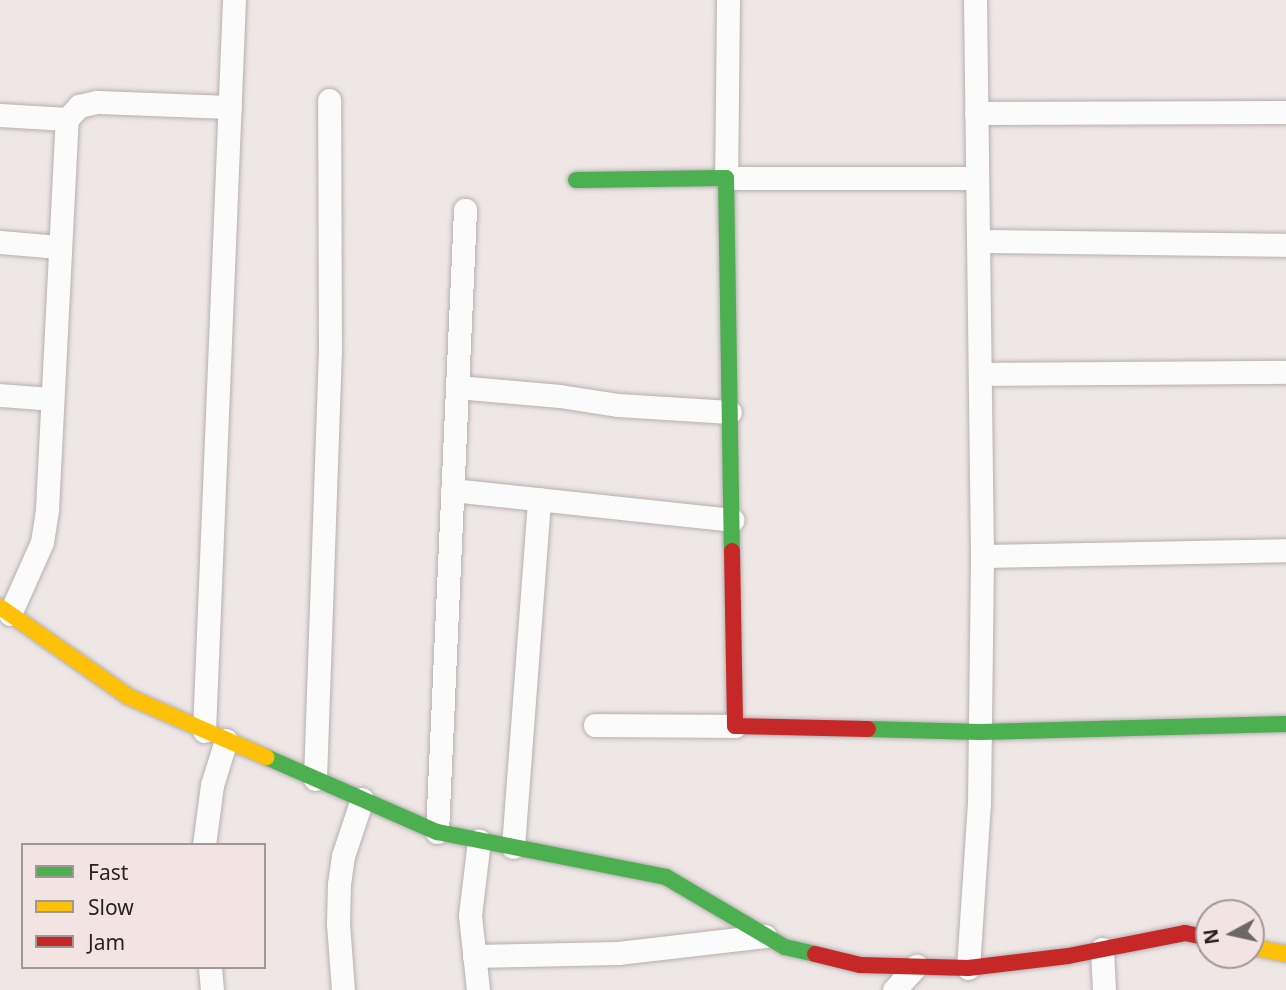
<!DOCTYPE html>
<html>
<head>
<meta charset="utf-8">
<style>
  body { margin:0 }
  #map { position:relative; width:1286px; height:990px; overflow:hidden; background:#eee7e6; font-family:"Noto Sans",sans-serif }
  div>[style] { position:absolute }
  .roads { filter:drop-shadow(0 0 2px #b5afae) drop-shadow(0 0 2px #b5afae) }
  .street>* { height:23px; margin:-11.5px; padding:0 11.5px; transform-origin:11.5px; border-radius:11.5px; background:#fcfbfb }
  .fast>* { height:16px; margin:-8px; padding:0 8px; transform-origin:8px; border-radius:8px; background:#4caf50 }
  .slow>* { height:16px; margin:-8px; padding:0 8px; transform-origin:8px; border-radius:8px; background:#ffc107 }
  .jam>* { height:16px; margin:-8px; padding:0 8px; transform-origin:8px; border-radius:8px; background:#c62828 }
  span { translate:-50% -50%; white-space:nowrap; text-align:center; line-height:1.15; -webkit-text-stroke:7px #f1e4e3; paint-order:stroke }
  .legend { position:absolute; left:21px; top:843px; width:245px; height:126px; box-sizing:border-box; background:#f1e4e3; border:2px solid #a19796; margin:0; padding:9px 12px; list-style:none; font-size:21px; color:#282322 }
  .legend li { display:flex; align-items:center; gap:14px; height:35px }
  .legend b { width:35px; border:2px solid #a19796 }
  .north { position:absolute; left:1195px; top:899px; width:70px; height:70px; box-sizing:border-box; background:#f1e4e3; border:2px solid #a19796; border-radius:50%; rotate:262deg; font-size:19px; font-weight:700; line-height:28px; text-align:center; color:#282322 }
  .north::after { content:''; display:block; margin:auto; width:24px; height:32px; background:#6d6867; clip-path:polygon(50% 0,100% 100%,50% 72%,0 100%) }
</style>
</head>
<body>
<div id="map">
  <div class="roads">
    <div class="street">
      <i style="left:728px;top:0;width:178px;rotate:90.6deg"></i>
      <i style="left:726px;top:178px;width:251px"></i>
      <i style="left:976px;top:113px;width:310px;rotate:-0.2deg"></i>
      <i style="left:0;top:115px;width:67px;rotate:3.4deg"></i>
      <i style="left:979px;top:241px;width:307px;rotate:0.7deg"></i>
      <i style="left:0;top:242px;width:59px;rotate:4.8deg"></i>
      <i style="left:981px;top:374px;width:305px;rotate:-0.4deg"></i>
      <i style="left:457px;top:387px;width:103px;rotate:5deg"></i>
      <i style="left:560px;top:396px;width:59px;rotate:8.8deg"></i>
      <i style="left:618px;top:405px;width:112px;rotate:3.6deg"></i>
      <i style="left:0;top:395px;width:52px;rotate:4.4deg"></i>
      <i style="left:452px;top:490px;width:282px;rotate:6.1deg"></i>
      <i style="left:982px;top:556px;width:304px;rotate:-1.1deg"></i>
      <i style="left:10px;top:614px;width:79px;rotate:-66deg"></i>
      <i style="left:42px;top:542px;width:33px;rotate:-81deg"></i>
      <i style="left:47px;top:509px;width:391px;rotate:-87.1deg"></i>
      <i style="left:67px;top:119px;width:18px;rotate:-47deg"></i>
      <i style="left:79px;top:106px;width:18px;rotate:-13deg"></i>
      <i style="left:97px;top:102px;width:133px;rotate:2.2deg"></i>
      <i style="left:595px;top:725px;width:140px;rotate:0.4deg"></i>
      <i style="left:204px;top:731px;width:732px;rotate:-87.65deg"></i>
      <i style="left:315px;top:779px;width:426px;rotate:-88deg"></i>
      <i style="left:330px;top:353px;width:253px;rotate:-90.2deg"></i>
      <i style="left:437px;top:832px;width:623px;rotate:-87.42deg"></i>
      <i style="left:204px;top:845px;width:61px;rotate:-82.4deg"></i>
      <i style="left:212px;top:785px;width:47px;rotate:-72.7deg"></i>
      <i style="left:513px;top:847px;width:349px;rotate:-85.7deg"></i>
      <i style="left:1102px;top:949px;width:41px;rotate:87.2deg"></i>
      <i style="left:474px;top:956px;width:144px;rotate:-1.2deg"></i>
      <i style="left:618px;top:953px;width:148px;rotate:-6.6deg"></i>
      <i style="left:210px;top:967px;width:23px;rotate:85deg"></i>
      <i style="left:968px;top:968px;width:164px;rotate:-86.2deg"></i>
      <i style="left:979px;top:804px;width:248px;rotate:-89.3deg"></i>
      <i style="left:982px;top:556px;width:556px;rotate:-90.72deg"></i>
      <i style="left:343px;top:990px;width:66px;rotate:-94.3deg"></i>
      <i style="left:338px;top:924px;width:40px;rotate:-88.6deg"></i>
      <i style="left:339px;top:884px;width:28px;rotate:-82deg"></i>
      <i style="left:343px;top:856px;width:60px;rotate:-71.6deg"></i>
      <i style="left:478px;top:990px;width:75px;rotate:-96.1deg"></i>
      <i style="left:470px;top:915px;width:75px;rotate:-83.1deg"></i>
      <i style="left:894px;top:990px;width:33px;rotate:-47deg"></i>
    </div>
    <div class="fast">
      <i style="left:576px;top:180px;width:150px;rotate:-0.8deg"></i>
      <i style="left:726px;top:178px;width:373px;rotate:89.1deg"></i>
      <i style="left:868px;top:729px;width:112px;rotate:1.5deg"></i>
      <i style="left:980px;top:732px;width:306px;rotate:-1.5deg"></i>
      <i style="left:266px;top:757px;width:187px;rotate:23.7deg"></i>
      <i style="left:437px;top:832px;width:233px;rotate:11.1deg"></i>
      <i style="left:666px;top:877px;width:138px;rotate:30.5deg"></i>
      <i style="left:785px;top:947px;width:31px;rotate:13deg"></i>
    </div>
    <div class="slow">
      <i style="left:0;top:607px;width:157px;rotate:34.9deg"></i>
      <i style="left:129px;top:697px;width:150px;rotate:23.7deg"></i>
      <i style="left:1251px;top:947px;width:36px;rotate:11deg"></i>
    </div>
    <div class="jam">
      <i style="left:732px;top:551px;width:175px;rotate:89deg"></i>
      <i style="left:735px;top:726px;width:133px;rotate:1.3deg"></i>
      <i style="left:815px;top:954px;width:46px;rotate:13.7deg"></i>
      <i style="left:860px;top:965px;width:108px;rotate:1.6deg"></i>
      <i style="left:968px;top:968px;width:101px;rotate:-6.8deg"></i>
      <i style="left:1068px;top:956px;width:119px;rotate:-11.1deg"></i>
      <i style="left:1185px;top:933px;width:25px;rotate:12deg"></i>
    </div>
  </div>
  <ul class="legend">
  <li><b style="height:9px;background:#4caf50"></b>Fast</li>
  <li><b style="height:9px;background:#ffc107"></b>Slow</li>
  <li><b style="height:9px;background:#c62828"></b>Jam</li>
  </ul>
  <div class="north">N</div>
</div>
</body>
</html>
